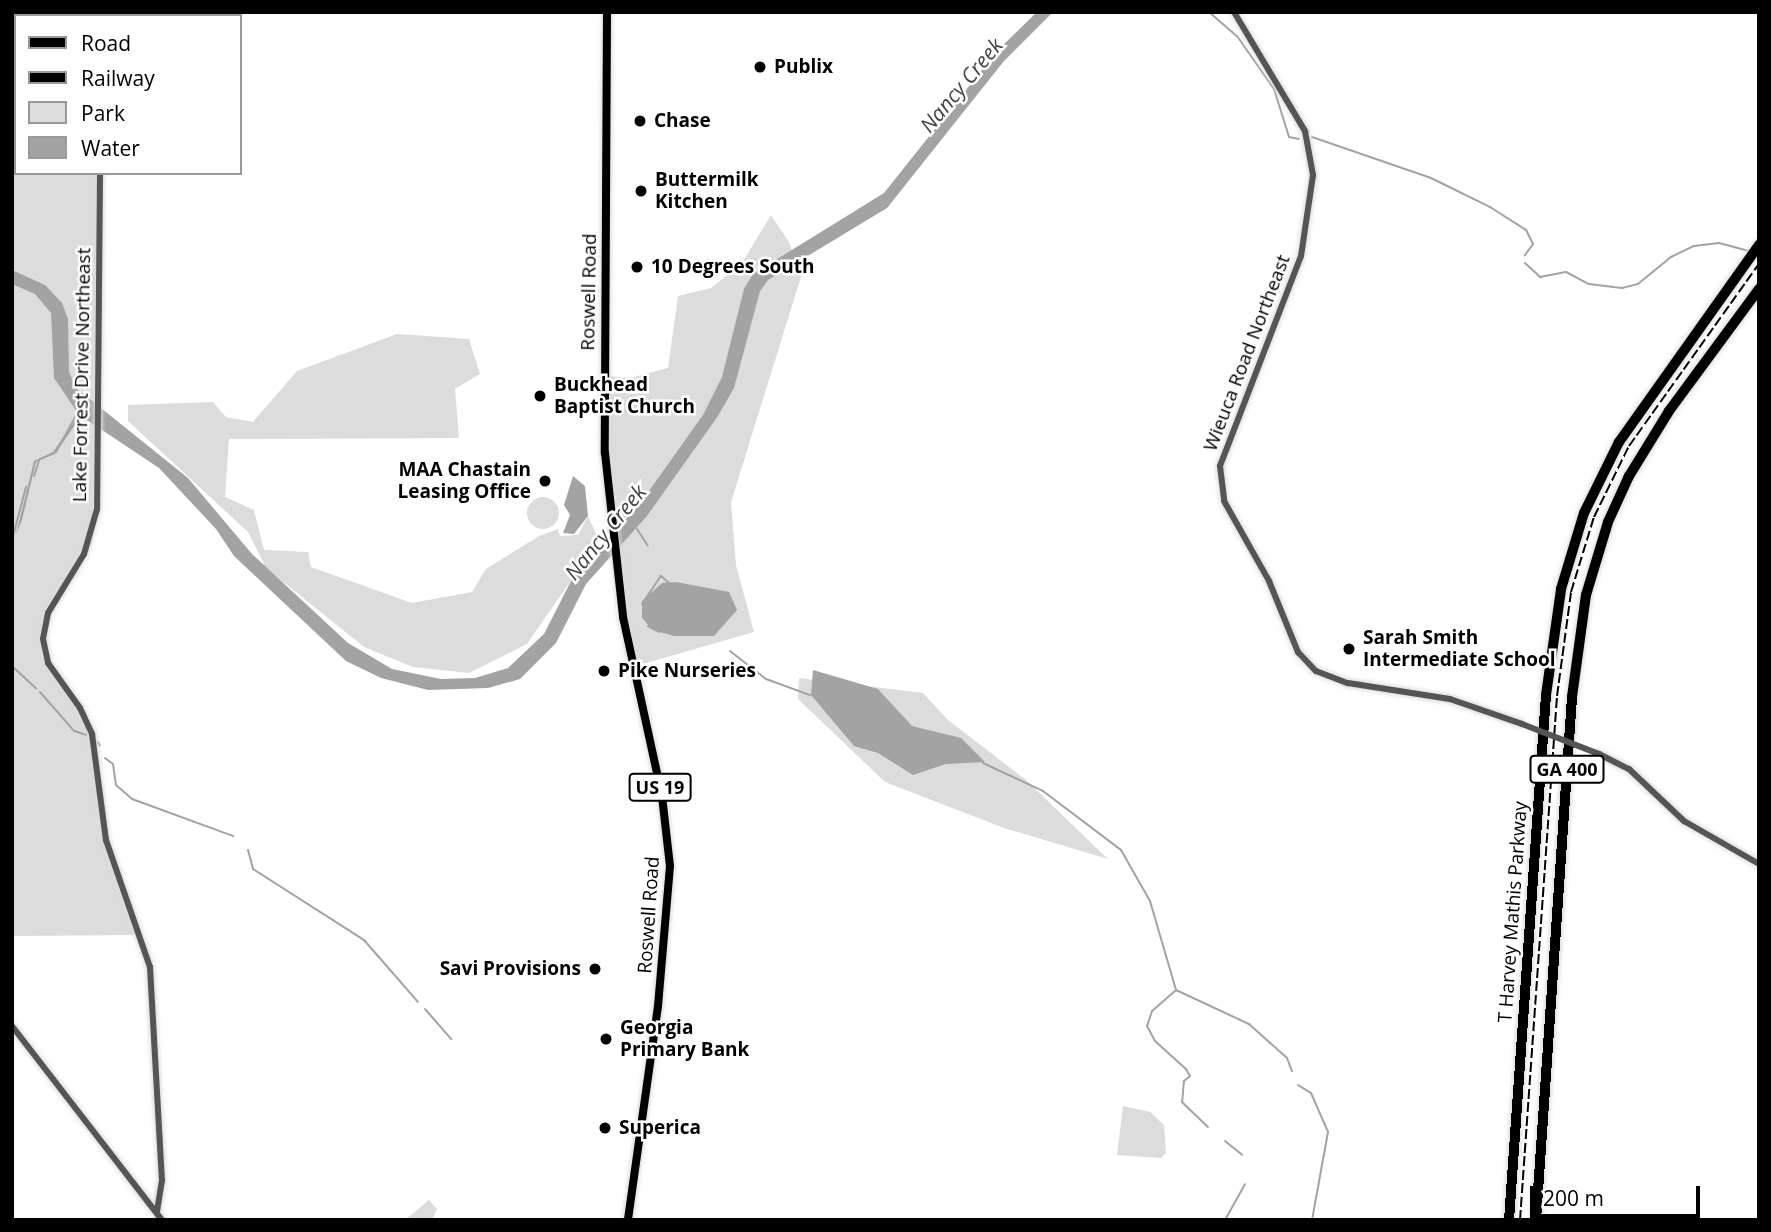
<!DOCTYPE html>
<html>
<head>
<meta charset="utf-8">
<style>
  body { margin:0 }
  #map { position:relative; width:1771px; height:1232px; overflow:hidden; background:#fff; font-family:"Open Sans",sans-serif }
  div>[style] { position:absolute }
  .green>* { inset:0; background:#dcdcdc }
  .round { border-radius:50% }
  .water>* { inset:0; background:#a3a3a3 }
  .stream>* { height:2px; margin:-1px; padding:0 1px; transform-origin:1px; border-radius:1px; background:#a3a3a3 }
  .roads { filter:drop-shadow(0 0 2px #dbdbdb) drop-shadow(0 0 2px #dbdbdb) }
  .minor>* { height:6px; margin:-3px; padding:0 3px; transform-origin:3px; border-radius:3px; background:#555 }
  .major>* { height:8px; margin:-4px; padding:0 4px; transform-origin:4px; border-radius:4px; background:#000 }
  .highway>* { height:10px; margin:-5px; padding:0 5px; transform-origin:5px; border-radius:5px; background:#000 }
  .rail>* { height:2px; margin-top:-1px; transform-origin:0; background:repeating-linear-gradient(90deg,#000 0 10px,transparent 0 13.5px) }
  .minor-bridge>* { height:6px; margin:-3px; padding:0 3px; transform-origin:3px; border-radius:3px; background:#555 }
  .dots>* { width:19px; height:19px; translate:-50% -50%; box-sizing:border-box; border:4px solid #fff; border-radius:50% }
  span { translate:-50% -50%; white-space:nowrap; text-align:center; line-height:1.15; -webkit-text-stroke:5px #fff; paint-order:stroke }
  .shield-label span { padding:2px 5px; background:#fff; border:2px solid; border-radius:5px; -webkit-text-stroke-width:0 }
  .shield-label { font-size:18px; color:#000; font-weight:700 }
  .poi-label { font-size:19px; color:#000; font-weight:700 }
  .left { translate:0 -50%; text-align:left }
  .right { translate:-100% -50%; text-align:right }
  .street-label { font-size:19px; color:#000 }
  .water-label { font-size:21px; color:#444; font-style:italic }
  .frame { position:absolute; inset:0; border:14px solid #000; pointer-events:none }
  .legend { position:absolute; left:14px; top:14px; width:228px; height:161px; box-sizing:border-box; background:#fff; border:2px solid #999; margin:0; padding:9px 12px; list-style:none; font-size:21px; color:#000 }
  .legend li { display:flex; align-items:center; gap:14px; height:35px }
  .legend b { width:35px; border:2px solid #999 }
  .scale { position:absolute; left:1530px; top:1186px; width:170px; height:32px; box-sizing:border-box; border:4px solid #000; border-top:0; padding-left:9px; font-size:21px; line-height:24px; white-space:nowrap; color:#000; -webkit-text-stroke:5px #fff; paint-order:stroke }
</style>
</head>
<body>
<div id="map">
  <div class="green">
    <i style="clip-path:polygon(12px 12px,102px 12px,16px 16px,16px 173px,102px 173px,92px 543px,42px 625px,42px 657px,83px 715px,93px 743px,103px 835px,142px 935px,12px 936px)"></i>
    <i style="clip-path:polygon(771px 215px,789px 242px,801px 277px,731px 502px,736px 565px,754px 632px,636px 666px,626px 617px,608px 451px,607px 376px,630px 378px,668px 368px,678px 296px,711px 288px,742px 263px)"></i>
    <i style="clip-path:polygon(397px 334px,469px 339px,480px 374px,455px 389px,459px 438px,229px 439px,225px 497px,254px 510px,264px 550px,308px 552px,311px 567px,412px 603px,472px 592px,486px 569px,539px 536px,558px 529px,560px 536px,578px 535px,588px 516px,599px 540px,527px 644px,469px 673px,413px 667px,364px 647px,266px 568px,248px 532px,128px 421px,128px 405px,213px 402px,226px 417px,253px 422px,297px 371px)"></i>
    <i class="round" style="left:527px;top:497px;width:32px;height:32px"></i>
    <i style="clip-path:polygon(799px 678px,923px 693px,948px 720px,1026px 780px,1108px 859px,1004px 828px,885px 782px,798px 699px)"></i>
    <i style="clip-path:polygon(1123px 1106px,1150px 1112px,1164px 1125px,1166px 1153px,1161px 1158px,1117px 1155px)"></i>
    <i style="clip-path:polygon(429px 1200px,437px 1209px,432px 1220px,405px 1220px)"></i>
  </div>
  <div class="water">
    <i style="clip-path:polygon(1037px 12px,1053px 12px,1004px 61px,887px 208px,768px 280px,760px 291px,734px 388px,718px 416px,647px 516px,586px 584px,556px 643px,520px 679px,488px 688px,428px 690px,381px 678px,346px 661px,234px 556px,216px 529px,159px 468px,81px 416px,55px 454px,36px 462px,22px 520px,16px 534px,34px 461px,53px 452px,79px 415px,54px 378px,51px 313px,35px 294px,12px 284px,12px 270px,45px 285px,62px 303px,68px 319px,69px 372px,76px 388px,188px 478px,252px 554px,348px 643px,392px 669px,441px 679px,475px 678px,508px 668px,544px 634px,571px 581px,639px 505px,703px 415px,722px 377px,744px 289px,753px 274px,884px 193px,997px 51px)"></i>
    <i style="clip-path:polygon(573px 476px,585px 486px,588px 516px,574px 534px,563px 533px,570px 515px,564px 505px)"></i>
    <i style="clip-path:polygon(676px 582px,729px 592px,737px 610px,714px 636px,674px 636px,653px 630px,642px 618px,642px 601px,662px 583px)"></i>
    <i style="clip-path:polygon(813px 670px,878px 689px,912px 726px,961px 738px,985px 762px,946px 764px,913px 775px,878px 753px,854px 746px,811px 695px)"></i>
  </div>
  <div class="stream">
    <i style="left:1209px;top:12px;width:37px;rotate:41deg"></i>
    <i style="left:1237px;top:36px;width:65px;rotate:55.1deg"></i>
    <i style="left:1274px;top:89px;width:50px;rotate:72.6deg"></i>
    <i style="left:1289px;top:137px;width:10px;rotate:11deg"></i>
    <i style="left:1312px;top:137px;width:126px;rotate:19deg"></i>
    <i style="left:1431px;top:178px;width:66px;rotate:26.2deg"></i>
    <i style="left:1490px;top:207px;width:43px;rotate:32.6deg"></i>
    <i style="left:1526px;top:230px;width:16px;rotate:63deg"></i>
    <i style="left:1533px;top:244px;width:14px;rotate:126deg"></i>
    <i style="left:1525px;top:263px;width:21px;rotate:43deg"></i>
    <i style="left:1540px;top:277px;width:26px;rotate:-11deg"></i>
    <i style="left:1566px;top:272px;width:26px;rotate:28deg"></i>
    <i style="left:1589px;top:284px;width:33px;rotate:7deg"></i>
    <i style="left:1622px;top:288px;width:16px;rotate:-14deg"></i>
    <i style="left:1638px;top:284px;width:43px;rotate:-39.3deg"></i>
    <i style="left:1671px;top:257px;width:25px;rotate:-26deg"></i>
    <i style="left:1694px;top:246px;width:25px;rotate:-7deg"></i>
    <i style="left:1719px;top:243px;width:30px;rotate:15deg"></i>
    <i style="left:56px;top:452px;width:46px;rotate:-61.2deg"></i>
    <i style="left:34px;top:476px;width:16px;rotate:-72deg"></i>
    <i style="left:637px;top:529px;width:20px;rotate:57deg"></i>
    <i style="left:12px;top:540px;width:55px;rotate:-75.2deg"></i>
    <i style="left:642px;top:604px;width:34px;rotate:-56deg"></i>
    <i style="left:661px;top:576px;width:11px;rotate:41deg"></i>
    <i style="left:648px;top:626px;width:13px;rotate:27deg"></i>
    <i style="left:730px;top:651px;width:46px;rotate:37.9deg"></i>
    <i style="left:766px;top:679px;width:47px;rotate:20deg"></i>
    <i style="left:12px;top:666px;width:33px;rotate:43deg"></i>
    <i style="left:40px;top:692px;width:52px;rotate:48.9deg"></i>
    <i style="left:74px;top:731px;width:13px;rotate:18deg"></i>
    <i style="left:98px;top:742px;width:4px;rotate:63deg"></i>
    <i style="left:105px;top:758px;width:10px;rotate:37deg"></i>
    <i style="left:113px;top:764px;width:21px;rotate:82deg"></i>
    <i style="left:116px;top:785px;width:21px;rotate:41deg"></i>
    <i style="left:132px;top:799px;width:108px;rotate:20.1deg"></i>
    <i style="left:983px;top:763px;width:66px;rotate:25deg"></i>
    <i style="left:1043px;top:791px;width:98px;rotate:37.1deg"></i>
    <i style="left:1121px;top:850px;width:59px;rotate:60.4deg"></i>
    <i style="left:1150px;top:901px;width:93px;rotate:73.7deg"></i>
    <i style="left:1176px;top:990px;width:81px;rotate:25deg"></i>
    <i style="left:1249px;top:1024px;width:51px;rotate:41.8deg"></i>
    <i style="left:1287px;top:1058px;width:14px;rotate:69deg"></i>
    <i style="left:248px;top:850px;width:20px;rotate:75deg"></i>
    <i style="left:253px;top:869px;width:132px;rotate:32.6deg"></i>
    <i style="left:364px;top:940px;width:82px;rotate:48.9deg"></i>
    <i style="left:1175px;top:991px;width:30px;rotate:139deg"></i>
    <i style="left:1152px;top:1011px;width:16px;rotate:108deg"></i>
    <i style="left:1147px;top:1026px;width:17px;rotate:62deg"></i>
    <i style="left:1155px;top:1041px;width:42px;rotate:42.1deg"></i>
    <i style="left:1186px;top:1069px;width:8px;rotate:60deg"></i>
    <i style="left:1190px;top:1076px;width:8px;rotate:140deg"></i>
    <i style="left:1184px;top:1081px;width:21px;rotate:95deg"></i>
    <i style="left:1182px;top:1102px;width:36px;rotate:44deg"></i>
    <i style="left:425px;top:1009px;width:40px;rotate:49deg"></i>
    <i style="left:1298px;top:1085px;width:15px;rotate:32deg"></i>
    <i style="left:1311px;top:1093px;width:43px;rotate:66.4deg"></i>
    <i style="left:1328px;top:1132px;width:89px;rotate:100.3deg"></i>
    <i style="left:1225px;top:1141px;width:22px;rotate:39deg"></i>
    <i style="left:1225px;top:1220px;width:41px;rotate:-60.9deg"></i>
  </div>
  <div class="roads">
    <div class="minor">
      <i style="left:1234px;top:12px;width:139px;rotate:59.2deg"></i>
      <i style="left:1305px;top:131px;width:45px;rotate:79.7deg"></i>
      <i style="left:1313px;top:175px;width:82px;rotate:98.4deg"></i>
      <i style="left:1301px;top:256px;width:225px;rotate:111.1deg"></i>
      <i style="left:1220px;top:466px;width:35px;rotate:83deg"></i>
      <i style="left:1224px;top:501px;width:92px;rotate:60.6deg"></i>
      <i style="left:1269px;top:581px;width:77px;rotate:67.8deg"></i>
      <i style="left:1298px;top:652px;width:26px;rotate:47deg"></i>
      <i style="left:1316px;top:671px;width:34px;rotate:21deg"></i>
      <i style="left:1348px;top:683px;width:103px;rotate:8.9deg"></i>
      <i style="left:1450px;top:699px;width:76px;rotate:19.1deg"></i>
      <i style="left:102px;top:16px;width:4px;rotate:-90deg"></i>
      <i style="left:100px;top:173px;width:336px;rotate:90.5deg"></i>
      <i style="left:97px;top:509px;width:47px;rotate:106.1deg"></i>
      <i style="left:84px;top:554px;width:69px;rotate:121.4deg"></i>
      <i style="left:48px;top:613px;width:26px;rotate:101deg"></i>
      <i style="left:43px;top:639px;width:25px;rotate:78deg"></i>
      <i style="left:48px;top:663px;width:55px;rotate:54.6deg"></i>
      <i style="left:80px;top:708px;width:29px;rotate:65deg"></i>
      <i style="left:92px;top:734px;width:107px;rotate:82.5deg"></i>
      <i style="left:106px;top:840px;width:134px;rotate:70.9deg"></i>
      <i style="left:150px;top:967px;width:213px;rotate:86.8deg"></i>
      <i style="left:162px;top:1180px;width:33px;rotate:99deg"></i>
      <i style="left:1599px;top:754px;width:34px;rotate:27deg"></i>
      <i style="left:1629px;top:769px;width:76px;rotate:43.4deg"></i>
      <i style="left:1684px;top:821px;width:86px;rotate:29.8deg"></i>
      <i style="left:12px;top:1026px;width:245px;rotate:52.3deg"></i>
    </div>
    <div class="major">
      <i style="left:607px;top:12px;width:441px;rotate:90.3deg"></i>
      <i style="left:605px;top:453px;width:165px;rotate:83.7deg"></i>
      <i style="left:623px;top:617px;width:183px;rotate:77.7deg"></i>
      <i style="left:662px;top:796px;width:70px;rotate:83.5deg"></i>
      <i style="left:670px;top:866px;width:141px;rotate:94.9deg"></i>
      <i style="left:658px;top:1006px;width:216px;rotate:98deg"></i>
    </div>
    <div class="highway">
      <i style="left:1509px;top:1220px;width:526px;rotate:-85.97deg"></i>
      <i style="left:1546px;top:695px;width:107px;rotate:-81.9deg"></i>
      <i style="left:1561px;top:589px;width:79px;rotate:-73.2deg"></i>
      <i style="left:1584px;top:513px;width:79px;rotate:-63.8deg"></i>
      <i style="left:1619px;top:442px;width:242px;rotate:-54.6deg"></i>
      <i style="left:1536px;top:1220px;width:524px;rotate:-86.06deg"></i>
      <i style="left:1572px;top:697px;width:103px;rotate:-82.2deg"></i>
      <i style="left:1586px;top:595px;width:76px;rotate:-73.2deg"></i>
      <i style="left:1608px;top:522px;width:51px;rotate:-65.5deg"></i>
      <i style="left:1629px;top:476px;width:76px;rotate:-58.4deg"></i>
      <i style="left:1669px;top:411px;width:152px;rotate:-53.6deg"></i>
    </div>
  </div>
  <div class="rail">
    <i style="left:1520px;top:1220px;width:525px;rotate:-85.96deg"></i>
    <i style="left:1557px;top:696px;width:105px;rotate:-82.3deg"></i>
    <i style="left:1571px;top:592px;width:78px;rotate:-73deg"></i>
    <i style="left:1594px;top:517px;width:79px;rotate:-63.8deg"></i>
    <i style="left:1629px;top:446px;width:224px;rotate:-54.5deg"></i>
  </div>
  <div class="minor-bridge">
    <i style="left:1522px;top:724px;width:83px;rotate:21.3deg"></i>
  </div>
  <div class="dots">
    <i style="left:760px;top:67px;background:#000"></i>
    <i style="left:640px;top:121px;background:#000"></i>
    <i style="left:641px;top:191px;background:#000"></i>
    <i style="left:637px;top:267px;background:#000"></i>
    <i style="left:540px;top:396px;background:#000"></i>
    <i style="left:545px;top:481px;background:#000"></i>
    <i style="left:1349px;top:649px;background:#000"></i>
    <i style="left:604px;top:671px;background:#000"></i>
    <i style="left:595px;top:969px;background:#000"></i>
    <i style="left:606px;top:1039px;background:#000"></i>
    <i style="left:605px;top:1128px;background:#000"></i>
  </div>
  <div class="shield-label">
    <span style="left:1567px;top:769px">GA 400</span>
    <span style="left:660px;top:787px">US 19</span>
  </div>
  <div class="poi-label">
    <span class="left" style="left:774px;top:67px">Publix</span>
    <span class="left" style="left:654px;top:121px">Chase</span>
    <span class="left" style="left:655px;top:191px">Buttermilk<br>Kitchen</span>
    <span class="left" style="left:651px;top:267px">10 Degrees South</span>
    <span class="left" style="left:554px;top:396px">Buckhead<br>Baptist Church</span>
    <span class="right" style="left:531px;top:481px">MAA Chastain<br>Leasing Office</span>
    <span class="left" style="left:1363px;top:649px">Sarah Smith<br>Intermediate School</span>
    <span class="left" style="left:618px;top:671px">Pike Nurseries</span>
    <span class="right" style="left:581px;top:969px">Savi Provisions</span>
    <span class="left" style="left:620px;top:1039px">Georgia<br>Primary Bank</span>
    <span class="left" style="left:619px;top:1128px">Superica</span>
  </div>
  <div class="street-label">
    <span style="left:589px;top:292px;rotate:-89deg">Roswell Road</span>
    <span style="left:1247px;top:353px;rotate:-69deg">Wieuca Road Northeast</span>
    <span style="left:82px;top:375px;rotate:-89deg">Lake Forrest Drive Northeast</span>
    <span style="left:1513px;top:912px;rotate:-86deg">T Harvey Mathis Parkway</span>
    <span style="left:649px;top:915px;rotate:-86deg">Roswell Road</span>
  </div>
  <div class="water-label">
    <span style="left:961px;top:85px;rotate:-50deg">Nancy Creek</span>
    <span style="left:605px;top:532px;rotate:-51deg">Nancy Creek</span>
  </div>
  <div class="frame"></div>
  <ul class="legend">
  <li><b style="height:9px;background:#000"></b>Road</li>
  <li><b style="height:9px;background:#000"></b>Railway</li>
  <li><b style="height:19px;background:#dcdcdc"></b>Park</li>
  <li><b style="height:19px;background:#a3a3a3"></b>Water</li>
  </ul>
  <div class="scale">200 m</div>
</div>
</body>
</html>
